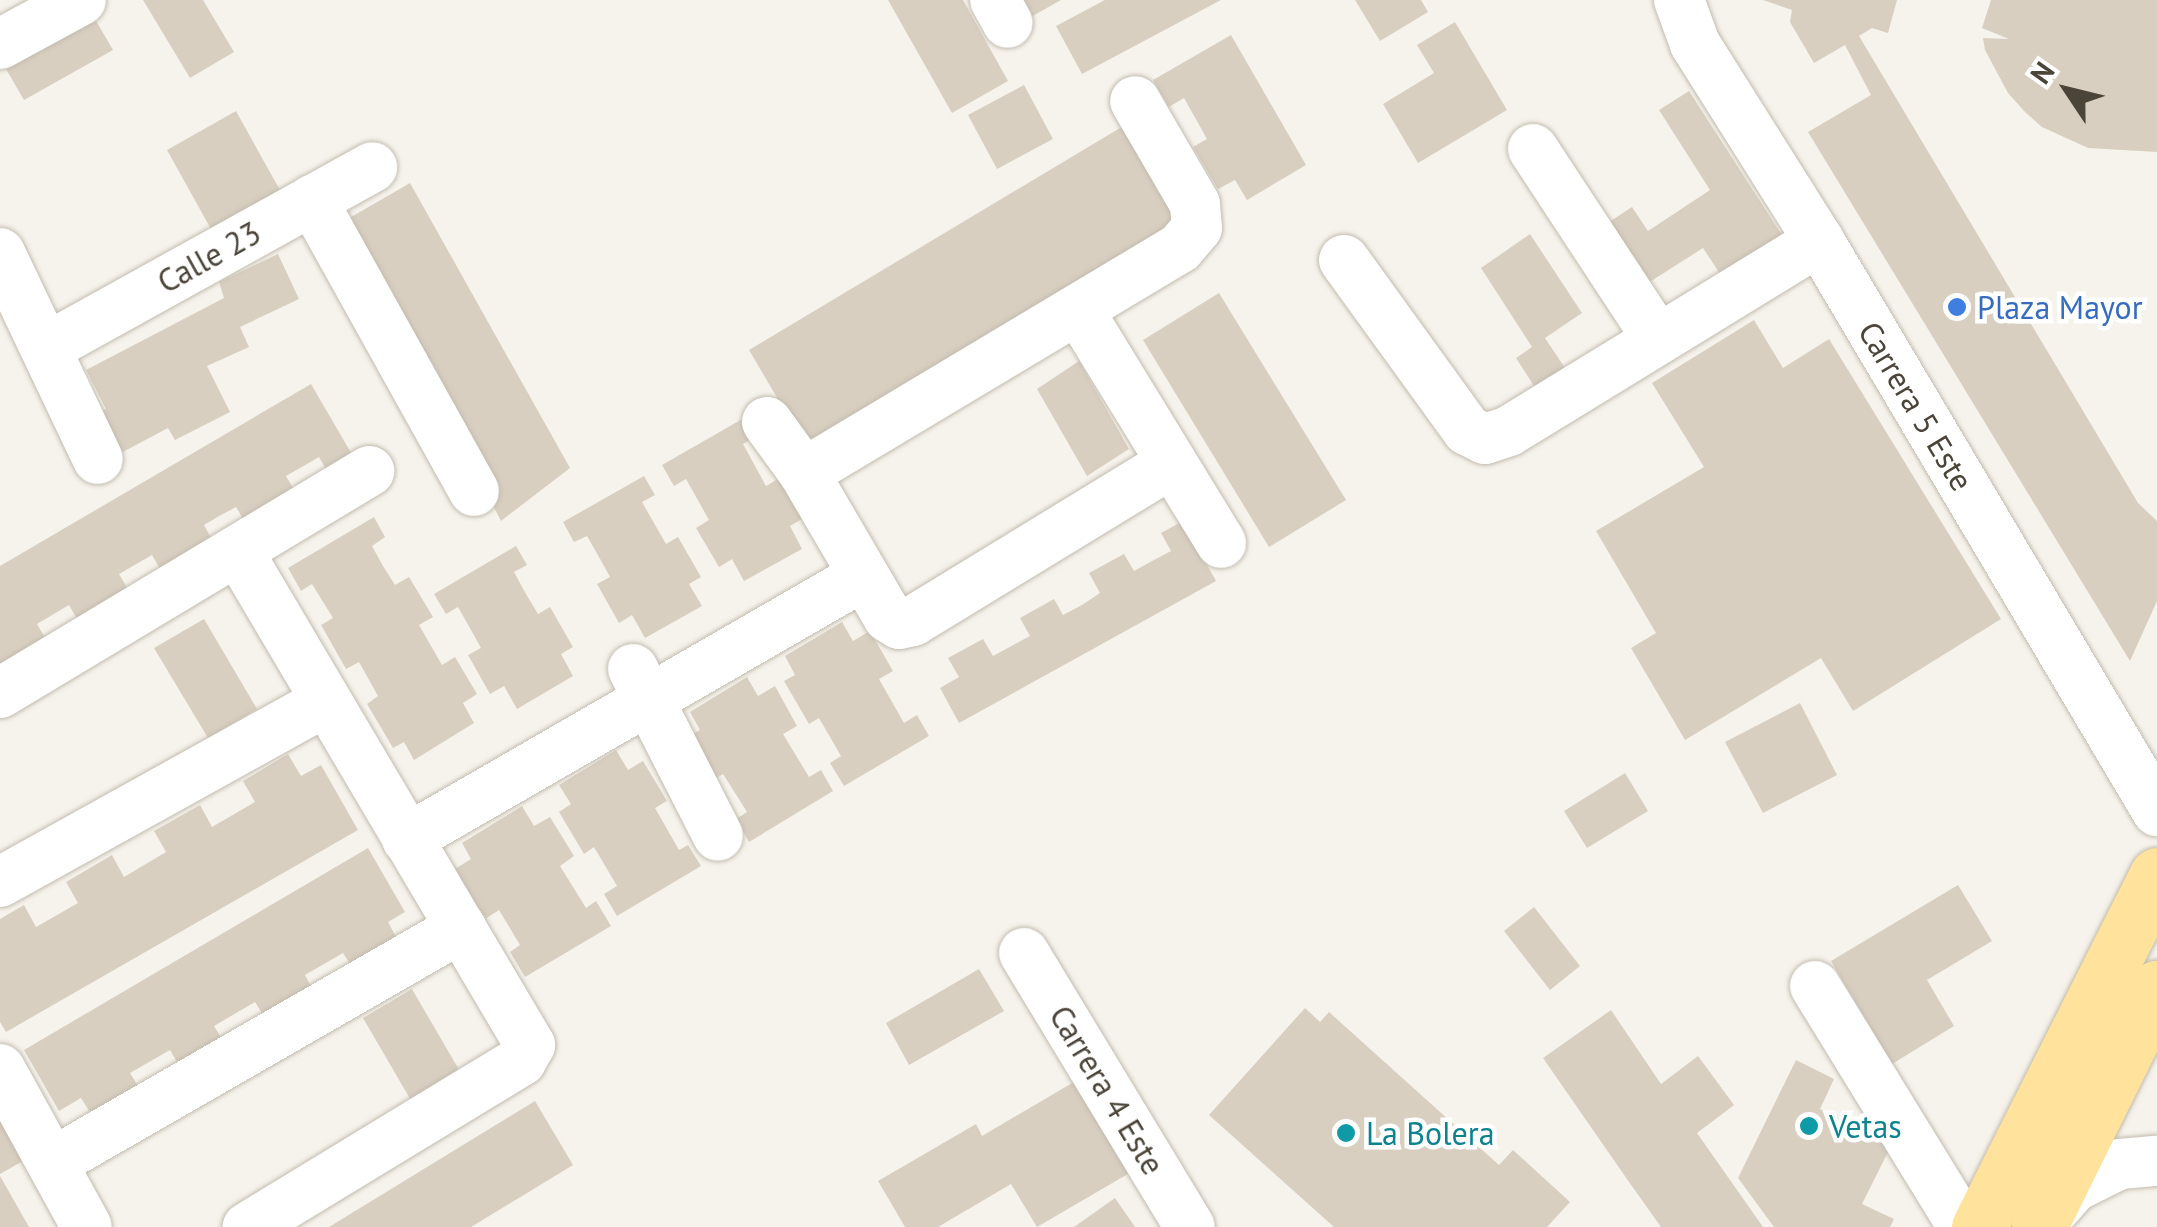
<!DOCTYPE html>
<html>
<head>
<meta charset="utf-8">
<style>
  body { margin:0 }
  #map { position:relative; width:2157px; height:1227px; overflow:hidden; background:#f6f3ec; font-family:"PT Sans",sans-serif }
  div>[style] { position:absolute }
  .building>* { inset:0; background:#d8cfc1 }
  .roads { filter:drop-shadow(0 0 2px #c2bbae) drop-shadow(0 0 2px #c2bbae) }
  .minor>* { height:50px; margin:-25px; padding:0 25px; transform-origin:25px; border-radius:25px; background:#fff }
  .major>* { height:55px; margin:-27.5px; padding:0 27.5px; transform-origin:27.5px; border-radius:27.5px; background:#ffe39c }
  .dots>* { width:28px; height:28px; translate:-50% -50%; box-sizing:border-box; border:5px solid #fff; border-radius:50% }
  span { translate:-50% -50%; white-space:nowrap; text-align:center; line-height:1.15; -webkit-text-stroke:9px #fff; paint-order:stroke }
  .street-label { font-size:32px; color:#4b4439 }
  .shop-label { font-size:32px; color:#366cbe }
  .left { translate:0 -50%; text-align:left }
  .culture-label { font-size:32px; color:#0d838f }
  .north { position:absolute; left:2017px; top:40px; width:100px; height:100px; -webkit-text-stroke:8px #fff; paint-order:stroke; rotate:305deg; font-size:28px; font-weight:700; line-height:40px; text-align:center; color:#4b4439 }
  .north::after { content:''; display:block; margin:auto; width:35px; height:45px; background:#4b4439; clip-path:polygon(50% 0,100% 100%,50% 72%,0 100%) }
</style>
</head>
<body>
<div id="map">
  <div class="building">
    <i style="clip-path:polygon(143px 0,203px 0,234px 52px,190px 78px)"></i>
    <i style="clip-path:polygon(888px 0,963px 0,1008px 81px,952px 113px)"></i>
    <i style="clip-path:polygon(1000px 0,1061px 0,1015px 26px)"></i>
    <i style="clip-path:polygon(1105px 0,1221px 0,1082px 74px,1056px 26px)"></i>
    <i style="clip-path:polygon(1355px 0,1421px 0,1428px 12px,1380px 41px)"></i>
    <i style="clip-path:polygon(1763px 0,1897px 0,1888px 33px,1872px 28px,1859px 36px,2138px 503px,2157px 521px,2157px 601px,2130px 661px,1808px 132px,1871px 95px,1845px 45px,1814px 63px,1790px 22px,1792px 10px)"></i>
    <i style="clip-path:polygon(1991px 0,2157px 0,2157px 152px,2088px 148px,2042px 127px,2025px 112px,2008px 93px,1985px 50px,1983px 38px,2009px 39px,1982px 28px)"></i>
    <i style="clip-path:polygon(95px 19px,113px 50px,24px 100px,6px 69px)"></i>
    <i style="clip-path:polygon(1455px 22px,1507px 110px,1418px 163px,1383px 104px,1434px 73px,1417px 45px)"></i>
    <i style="clip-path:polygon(1231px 35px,1306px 165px,1247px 200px,1235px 180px,1218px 189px,1193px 147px,1207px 139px,1184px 98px,1169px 107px,1153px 80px)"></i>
    <i style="clip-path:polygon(1024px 85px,1053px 139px,997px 169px,968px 115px)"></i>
    <i style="clip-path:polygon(1689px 91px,1789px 246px,1728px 286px,1703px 248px,1645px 285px,1606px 224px,1632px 207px,1648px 231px,1710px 190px,1659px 110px)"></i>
    <i style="clip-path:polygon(236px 111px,281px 192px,212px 231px,167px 150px)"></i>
    <i style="clip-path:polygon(1125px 125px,1182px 223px,806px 447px,749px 350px)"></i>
    <i style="clip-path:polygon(410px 183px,570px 468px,501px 521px,346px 220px)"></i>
    <i style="clip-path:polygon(1530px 234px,1582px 313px,1545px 338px,1573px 380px,1543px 400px,1516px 358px,1532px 347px,1481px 268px)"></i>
    <i style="clip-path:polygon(278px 254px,299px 299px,240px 327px,249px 347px,207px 366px,230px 412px,175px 440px,168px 428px,119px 454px,98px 413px,106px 409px,86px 370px,224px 298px,219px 282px)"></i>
    <i style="clip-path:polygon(1219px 293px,1346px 500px,1269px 547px,1143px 340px)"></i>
    <i style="clip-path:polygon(1754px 320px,1783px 368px,1829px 339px,2001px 619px,1853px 711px,1821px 658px,1685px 740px,1631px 648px,1656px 633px,1596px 531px,1704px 467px,1652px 383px)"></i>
    <i style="clip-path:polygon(1079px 361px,1129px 449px,1087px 476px,1037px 389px)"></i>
    <i style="clip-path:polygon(311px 384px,357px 463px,331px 478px,319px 457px,286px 476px,299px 498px,248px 527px,236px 507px,221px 515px,204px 525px,215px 545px,164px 576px,152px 555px,119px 574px,132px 596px,81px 626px,69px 605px,37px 624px,48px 643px,0 672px,0 566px)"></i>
    <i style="clip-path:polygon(744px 418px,755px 437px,743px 444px,766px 486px,778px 479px,802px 519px,790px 526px,802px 549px,744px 581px,732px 559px,719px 567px,696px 528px,709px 520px,686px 479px,674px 486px,662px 465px)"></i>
    <i style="clip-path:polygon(644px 476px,655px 495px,642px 502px,666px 544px,678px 537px,701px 577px,689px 584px,702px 606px,645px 638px,632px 615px,619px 623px,597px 584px,610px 577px,599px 557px,587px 536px,574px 542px,563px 522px)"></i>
    <i style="clip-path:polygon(374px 517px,385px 537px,372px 546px,383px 566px,395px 585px,409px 577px,433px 617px,419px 625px,442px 665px,455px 657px,477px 694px,463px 703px,474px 723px,414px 760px,404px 742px,393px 748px,367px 704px,378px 696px,359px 662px,346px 669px,321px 625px,333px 618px,312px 584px,301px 591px,288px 568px)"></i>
    <i style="clip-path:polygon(1183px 521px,1216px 581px,959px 723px,940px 688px,959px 677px,948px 658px,983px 639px,993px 656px,1030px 636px,1020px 618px,1054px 599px,1063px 615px,1082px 605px,1100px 593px,1089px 573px,1124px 554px,1134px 571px,1152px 561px,1171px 551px,1161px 533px)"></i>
    <i style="clip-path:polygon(516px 546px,527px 565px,514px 572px,526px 594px,538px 614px,550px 607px,573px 647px,561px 654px,573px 676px,517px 709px,504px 686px,490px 694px,468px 655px,481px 648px,471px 630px,458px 607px,446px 614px,434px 594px)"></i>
    <i style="clip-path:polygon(204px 619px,257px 709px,208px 738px,154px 648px)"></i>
    <i style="clip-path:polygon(842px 622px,853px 641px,870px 631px,893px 671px,879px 679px,904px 723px,917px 715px,929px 736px,844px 786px,830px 763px,841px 756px,819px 718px,809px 724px,784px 681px,795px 675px,785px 656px)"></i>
    <i style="clip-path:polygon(747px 677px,758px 696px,775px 686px,797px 726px,783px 734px,809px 777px,821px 770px,833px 791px,749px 842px,736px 819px,747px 812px,723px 774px,713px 780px,688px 737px,700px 730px,690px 712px)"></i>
    <i style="clip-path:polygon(1800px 703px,1837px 775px,1763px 813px,1725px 742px)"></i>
    <i style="clip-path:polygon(616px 750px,628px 770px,643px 761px,667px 801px,655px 808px,679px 850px,688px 845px,701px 866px,617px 916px,604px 894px,617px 886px,594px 847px,584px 854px,559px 812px,571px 804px,559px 785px)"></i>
    <i style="clip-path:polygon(288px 754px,301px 776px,321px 765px,358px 830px,6px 1032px,0 1022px,0 919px,24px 905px,36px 927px,78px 903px,66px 882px,112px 855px,124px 877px,166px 852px,154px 831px,200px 805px,212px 827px,255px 802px,243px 781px)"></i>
    <i style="clip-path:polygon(1625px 773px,1648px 811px,1587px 848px,1564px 811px)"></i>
    <i style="clip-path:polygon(522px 806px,534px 826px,550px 817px,574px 856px,560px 866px,586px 908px,596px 901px,611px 926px,525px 977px,510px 952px,520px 945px,499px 910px,485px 919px,455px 869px,471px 859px,462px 843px)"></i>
    <i style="clip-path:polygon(368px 848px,405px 912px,388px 922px,400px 944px,354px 970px,343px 953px,305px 975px,314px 992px,267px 1021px,255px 1002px,214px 1026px,227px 1047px,183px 1072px,170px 1050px,130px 1073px,143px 1094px,96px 1122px,81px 1098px,59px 1111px,24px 1050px)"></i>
    <i style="clip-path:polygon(1958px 885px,1992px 941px,1927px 980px,1954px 1026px,1892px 1064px,1831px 961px)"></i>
    <i style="clip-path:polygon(1534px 907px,1580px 966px,1550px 990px,1504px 931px)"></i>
    <i style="clip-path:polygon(979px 969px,1004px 1011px,909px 1065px,886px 1023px)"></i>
    <i style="clip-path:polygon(412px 989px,465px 1080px,416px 1109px,363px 1018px)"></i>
    <i style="clip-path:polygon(1305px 1008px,1320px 1022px,1329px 1012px,1499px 1165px,1513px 1150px,1570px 1202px,1547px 1227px,1334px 1227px,1209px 1115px)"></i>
    <i style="clip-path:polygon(1611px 1010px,1661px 1084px,1698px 1056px,1734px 1105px,1697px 1133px,1763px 1227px,1661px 1227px,1629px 1182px,1543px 1058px)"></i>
    <i style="clip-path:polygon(1796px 1060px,1834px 1079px,1820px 1109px,1892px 1144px,1862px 1204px,1894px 1219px,1890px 1227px,1774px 1227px,1738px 1178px)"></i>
    <i style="clip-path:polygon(1079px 1079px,1133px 1171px,1037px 1227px,1011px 1184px,938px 1227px,905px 1227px,878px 1181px,976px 1124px,982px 1136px)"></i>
    <i style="clip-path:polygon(535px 1101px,573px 1165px,532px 1190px,471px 1227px,329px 1227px)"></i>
    <i style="clip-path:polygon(0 1119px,23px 1161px,0 1174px)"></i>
    <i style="clip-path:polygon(0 1176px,16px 1204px,29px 1227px,0 1227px)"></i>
    <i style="clip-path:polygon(1115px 1198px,1135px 1227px,1074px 1227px)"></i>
  </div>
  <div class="roads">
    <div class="minor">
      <i style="left:995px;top:0;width:26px;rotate:61deg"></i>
      <i style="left:1679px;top:0;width:47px;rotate:70deg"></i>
      <i style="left:1695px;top:44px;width:233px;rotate:57.8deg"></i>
      <i style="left:1819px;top:241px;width:663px;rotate:59.33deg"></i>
      <i style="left:0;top:44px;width:92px;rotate:-28.5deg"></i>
      <i style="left:1533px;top:149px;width:227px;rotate:56.7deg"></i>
      <i style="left:312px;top:200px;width:333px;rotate:60.9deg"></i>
      <i style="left:0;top:253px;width:228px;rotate:64.6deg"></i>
      <i style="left:1344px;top:260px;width:210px;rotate:54.1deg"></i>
      <i style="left:1467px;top:430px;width:20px;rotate:27deg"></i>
      <i style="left:1485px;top:439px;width:25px;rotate:-18deg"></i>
      <i style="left:1509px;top:431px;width:364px;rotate:-31.5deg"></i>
      <i style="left:1079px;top:311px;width:272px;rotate:58.5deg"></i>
      <i style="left:46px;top:348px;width:373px;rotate:-29deg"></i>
      <i style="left:767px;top:422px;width:63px;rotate:54deg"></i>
      <i style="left:804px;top:473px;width:167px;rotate:59.7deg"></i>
      <i style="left:888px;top:617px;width:13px;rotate:32deg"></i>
      <i style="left:899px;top:624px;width:14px;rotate:-12deg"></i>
      <i style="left:913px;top:621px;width:300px;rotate:-31.4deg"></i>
      <i style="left:804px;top:473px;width:438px;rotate:-30.9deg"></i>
      <i style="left:1180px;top:248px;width:26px;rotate:-50deg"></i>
      <i style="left:1197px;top:228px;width:24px;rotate:-95deg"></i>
      <i style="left:1195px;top:204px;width:119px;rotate:-120.2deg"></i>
      <i style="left:239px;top:553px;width:572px;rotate:59.4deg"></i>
      <i style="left:530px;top:1045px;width:18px;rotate:119deg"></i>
      <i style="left:521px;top:1061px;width:320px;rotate:148.7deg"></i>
      <i style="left:633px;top:669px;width:187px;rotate:63deg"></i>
      <i style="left:0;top:693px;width:431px;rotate:-31deg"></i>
      <i style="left:407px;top:839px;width:526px;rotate:-29.97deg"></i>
      <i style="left:0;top:882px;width:373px;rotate:-29deg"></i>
      <i style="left:1024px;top:953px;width:320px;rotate:58.8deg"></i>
      <i style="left:1815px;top:986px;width:283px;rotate:58.4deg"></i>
      <i style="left:0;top:1069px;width:180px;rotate:61.2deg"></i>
      <i style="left:52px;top:1163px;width:472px;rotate:-29.9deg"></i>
      <i style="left:2043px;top:1222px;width:47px;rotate:-48.5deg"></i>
      <i style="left:2074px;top:1187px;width:51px;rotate:-26.6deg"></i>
      <i style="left:2120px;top:1164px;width:37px;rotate:-5deg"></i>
    </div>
    <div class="major">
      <i style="left:1979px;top:1227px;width:394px;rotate:-63.2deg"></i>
      <i style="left:2039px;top:1227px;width:267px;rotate:-63.7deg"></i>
    </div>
  </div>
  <div class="dots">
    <i style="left:1957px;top:307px;background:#3f7fe0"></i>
    <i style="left:1809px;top:1126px;background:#0f9aa8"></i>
    <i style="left:1346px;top:1133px;background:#0f9aa8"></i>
  </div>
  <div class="street-label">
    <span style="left:209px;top:257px;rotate:-29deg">Calle 23</span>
    <span style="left:1916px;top:406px;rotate:59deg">Carrera 5 Este</span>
    <span style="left:1107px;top:1090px;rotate:59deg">Carrera 4 Este</span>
  </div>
  <div class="shop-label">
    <span class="left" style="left:1977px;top:307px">Plaza Mayor</span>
  </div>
  <div class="culture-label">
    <span class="left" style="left:1829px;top:1126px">Vetas</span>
    <span class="left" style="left:1366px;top:1133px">La Bolera</span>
  </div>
  <div class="north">N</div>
</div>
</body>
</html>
